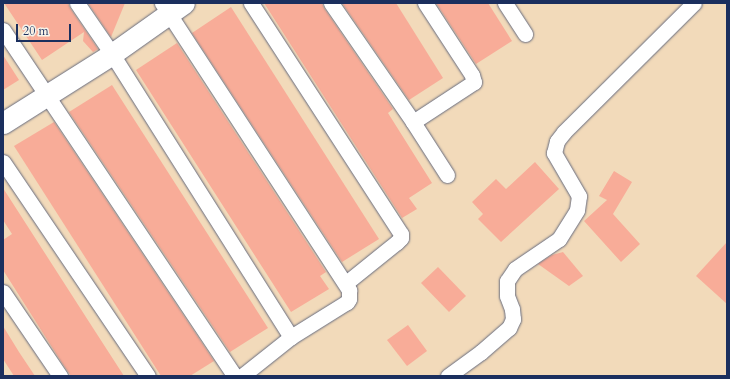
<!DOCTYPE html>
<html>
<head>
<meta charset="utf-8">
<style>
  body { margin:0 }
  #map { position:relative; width:730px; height:379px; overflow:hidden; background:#f2daba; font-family:Cardo,serif }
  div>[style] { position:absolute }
  .building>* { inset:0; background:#f8ac98 }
  .roads { filter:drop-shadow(0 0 1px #666b7e) drop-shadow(0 0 1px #666b7e) }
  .street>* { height:15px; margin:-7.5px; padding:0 7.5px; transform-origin:7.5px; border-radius:7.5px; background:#fff }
  .secondary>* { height:21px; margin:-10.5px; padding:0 10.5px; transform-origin:10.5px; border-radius:10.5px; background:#fff }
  span { translate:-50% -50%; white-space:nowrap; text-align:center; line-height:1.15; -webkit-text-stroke:3.5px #f7f3e8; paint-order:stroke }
  .frame { position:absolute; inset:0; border:4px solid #1b2f5e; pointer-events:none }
  .scale { position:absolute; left:16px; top:24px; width:55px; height:18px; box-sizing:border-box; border:2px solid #1b2f5e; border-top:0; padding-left:5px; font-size:12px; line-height:14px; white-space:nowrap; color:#1b2f5e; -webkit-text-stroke:3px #f7f3e8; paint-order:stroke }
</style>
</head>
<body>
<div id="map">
  <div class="building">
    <i style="clip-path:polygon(4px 3px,68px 3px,70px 8px,98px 49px,93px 52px,83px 41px,84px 32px,42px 60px)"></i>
    <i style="clip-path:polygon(88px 3px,125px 3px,111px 37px)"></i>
    <i style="clip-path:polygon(264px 3px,322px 3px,324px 8px,393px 109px,388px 113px,432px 183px,409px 198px,417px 209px,402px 218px)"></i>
    <i style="clip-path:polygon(342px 3px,396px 3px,443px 78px,409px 100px)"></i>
    <i style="clip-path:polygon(436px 3px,488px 3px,512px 41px,476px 64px)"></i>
    <i style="clip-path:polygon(231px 7px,379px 239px,342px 262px,192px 33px)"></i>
    <i style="clip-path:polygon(177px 43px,326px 272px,320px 276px,329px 289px,291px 312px,136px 70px)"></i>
    <i style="clip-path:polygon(3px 55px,19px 80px,3px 90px)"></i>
    <i style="clip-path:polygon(112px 85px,268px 328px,230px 352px,69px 112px)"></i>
    <i style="clip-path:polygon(54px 122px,214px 361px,190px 376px,161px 376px,14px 146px)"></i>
    <i style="clip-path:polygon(535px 162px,559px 189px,501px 242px,478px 219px,483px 214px,472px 202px,496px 179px,506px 189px)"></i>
    <i style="clip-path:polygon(614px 171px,632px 182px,613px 214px,640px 244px,621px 262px,584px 221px,607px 200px,599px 196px)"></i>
    <i style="clip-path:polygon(3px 188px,93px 328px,124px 376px,71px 376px,62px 363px,3px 270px,3px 240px,12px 234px,3px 220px)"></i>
    <i style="clip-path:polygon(727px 242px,727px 304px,696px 276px)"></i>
    <i style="clip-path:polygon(563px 252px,583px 276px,569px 286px,538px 264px,552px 255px)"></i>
    <i style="clip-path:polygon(438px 267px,466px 296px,449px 312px,421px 283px)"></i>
    <i style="clip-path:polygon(408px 325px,427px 351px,407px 366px,387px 340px)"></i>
    <i style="clip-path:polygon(3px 326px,19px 352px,35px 376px,14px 376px,3px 359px)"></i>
  </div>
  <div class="roads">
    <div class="street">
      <i style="left:77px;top:3px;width:62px;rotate:55.5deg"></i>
      <i style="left:112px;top:54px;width:335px;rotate:57.7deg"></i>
      <i style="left:162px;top:3px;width:343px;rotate:56.9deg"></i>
      <i style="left:349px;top:290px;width:9px;rotate:90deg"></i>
      <i style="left:349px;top:299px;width:4px;rotate:124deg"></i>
      <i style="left:347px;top:302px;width:66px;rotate:148deg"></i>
      <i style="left:291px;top:337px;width:63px;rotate:141.5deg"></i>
      <i style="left:251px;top:3px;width:275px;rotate:57deg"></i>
      <i style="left:401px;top:234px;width:4px;rotate:90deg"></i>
      <i style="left:401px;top:238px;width:6px;rotate:135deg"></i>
      <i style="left:397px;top:242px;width:65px;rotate:141.2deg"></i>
      <i style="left:331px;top:3px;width:145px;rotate:55.4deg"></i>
      <i style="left:413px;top:122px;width:63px;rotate:57.3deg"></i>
      <i style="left:505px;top:3px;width:37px;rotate:57deg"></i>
      <i style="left:3px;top:30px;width:417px;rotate:56.2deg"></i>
      <i style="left:413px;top:122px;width:73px;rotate:-33.3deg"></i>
      <i style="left:474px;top:82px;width:7px;rotate:-106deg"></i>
      <i style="left:472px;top:75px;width:86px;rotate:-123.1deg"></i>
      <i style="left:3px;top:162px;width:258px;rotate:55.9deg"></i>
      <i style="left:3px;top:292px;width:102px;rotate:55.8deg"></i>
      <i style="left:448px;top:376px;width:41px;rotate:-36deg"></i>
      <i style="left:481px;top:352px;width:37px;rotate:-41deg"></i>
      <i style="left:509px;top:328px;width:10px;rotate:-66deg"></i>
      <i style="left:513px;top:319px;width:10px;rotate:-96deg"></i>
      <i style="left:512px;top:309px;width:14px;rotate:-111deg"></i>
      <i style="left:507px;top:296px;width:15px;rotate:-90deg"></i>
      <i style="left:507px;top:281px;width:14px;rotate:-56deg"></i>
      <i style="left:515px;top:269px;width:53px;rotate:-34.3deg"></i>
      <i style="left:559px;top:239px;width:34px;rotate:-58deg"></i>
      <i style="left:577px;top:210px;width:14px;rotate:-82deg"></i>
      <i style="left:579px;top:196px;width:50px;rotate:-120.2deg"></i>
      <i style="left:554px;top:153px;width:12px;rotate:-76deg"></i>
      <i style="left:557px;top:141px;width:11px;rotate:-52deg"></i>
      <i style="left:564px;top:132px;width:183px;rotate:-44.8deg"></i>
    </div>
    <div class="secondary">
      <i style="left:3px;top:123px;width:129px;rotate:-32.3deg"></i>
      <i style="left:112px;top:54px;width:88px;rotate:-35.3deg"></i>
    </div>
  </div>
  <div class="frame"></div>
  <div class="scale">20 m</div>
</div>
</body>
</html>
